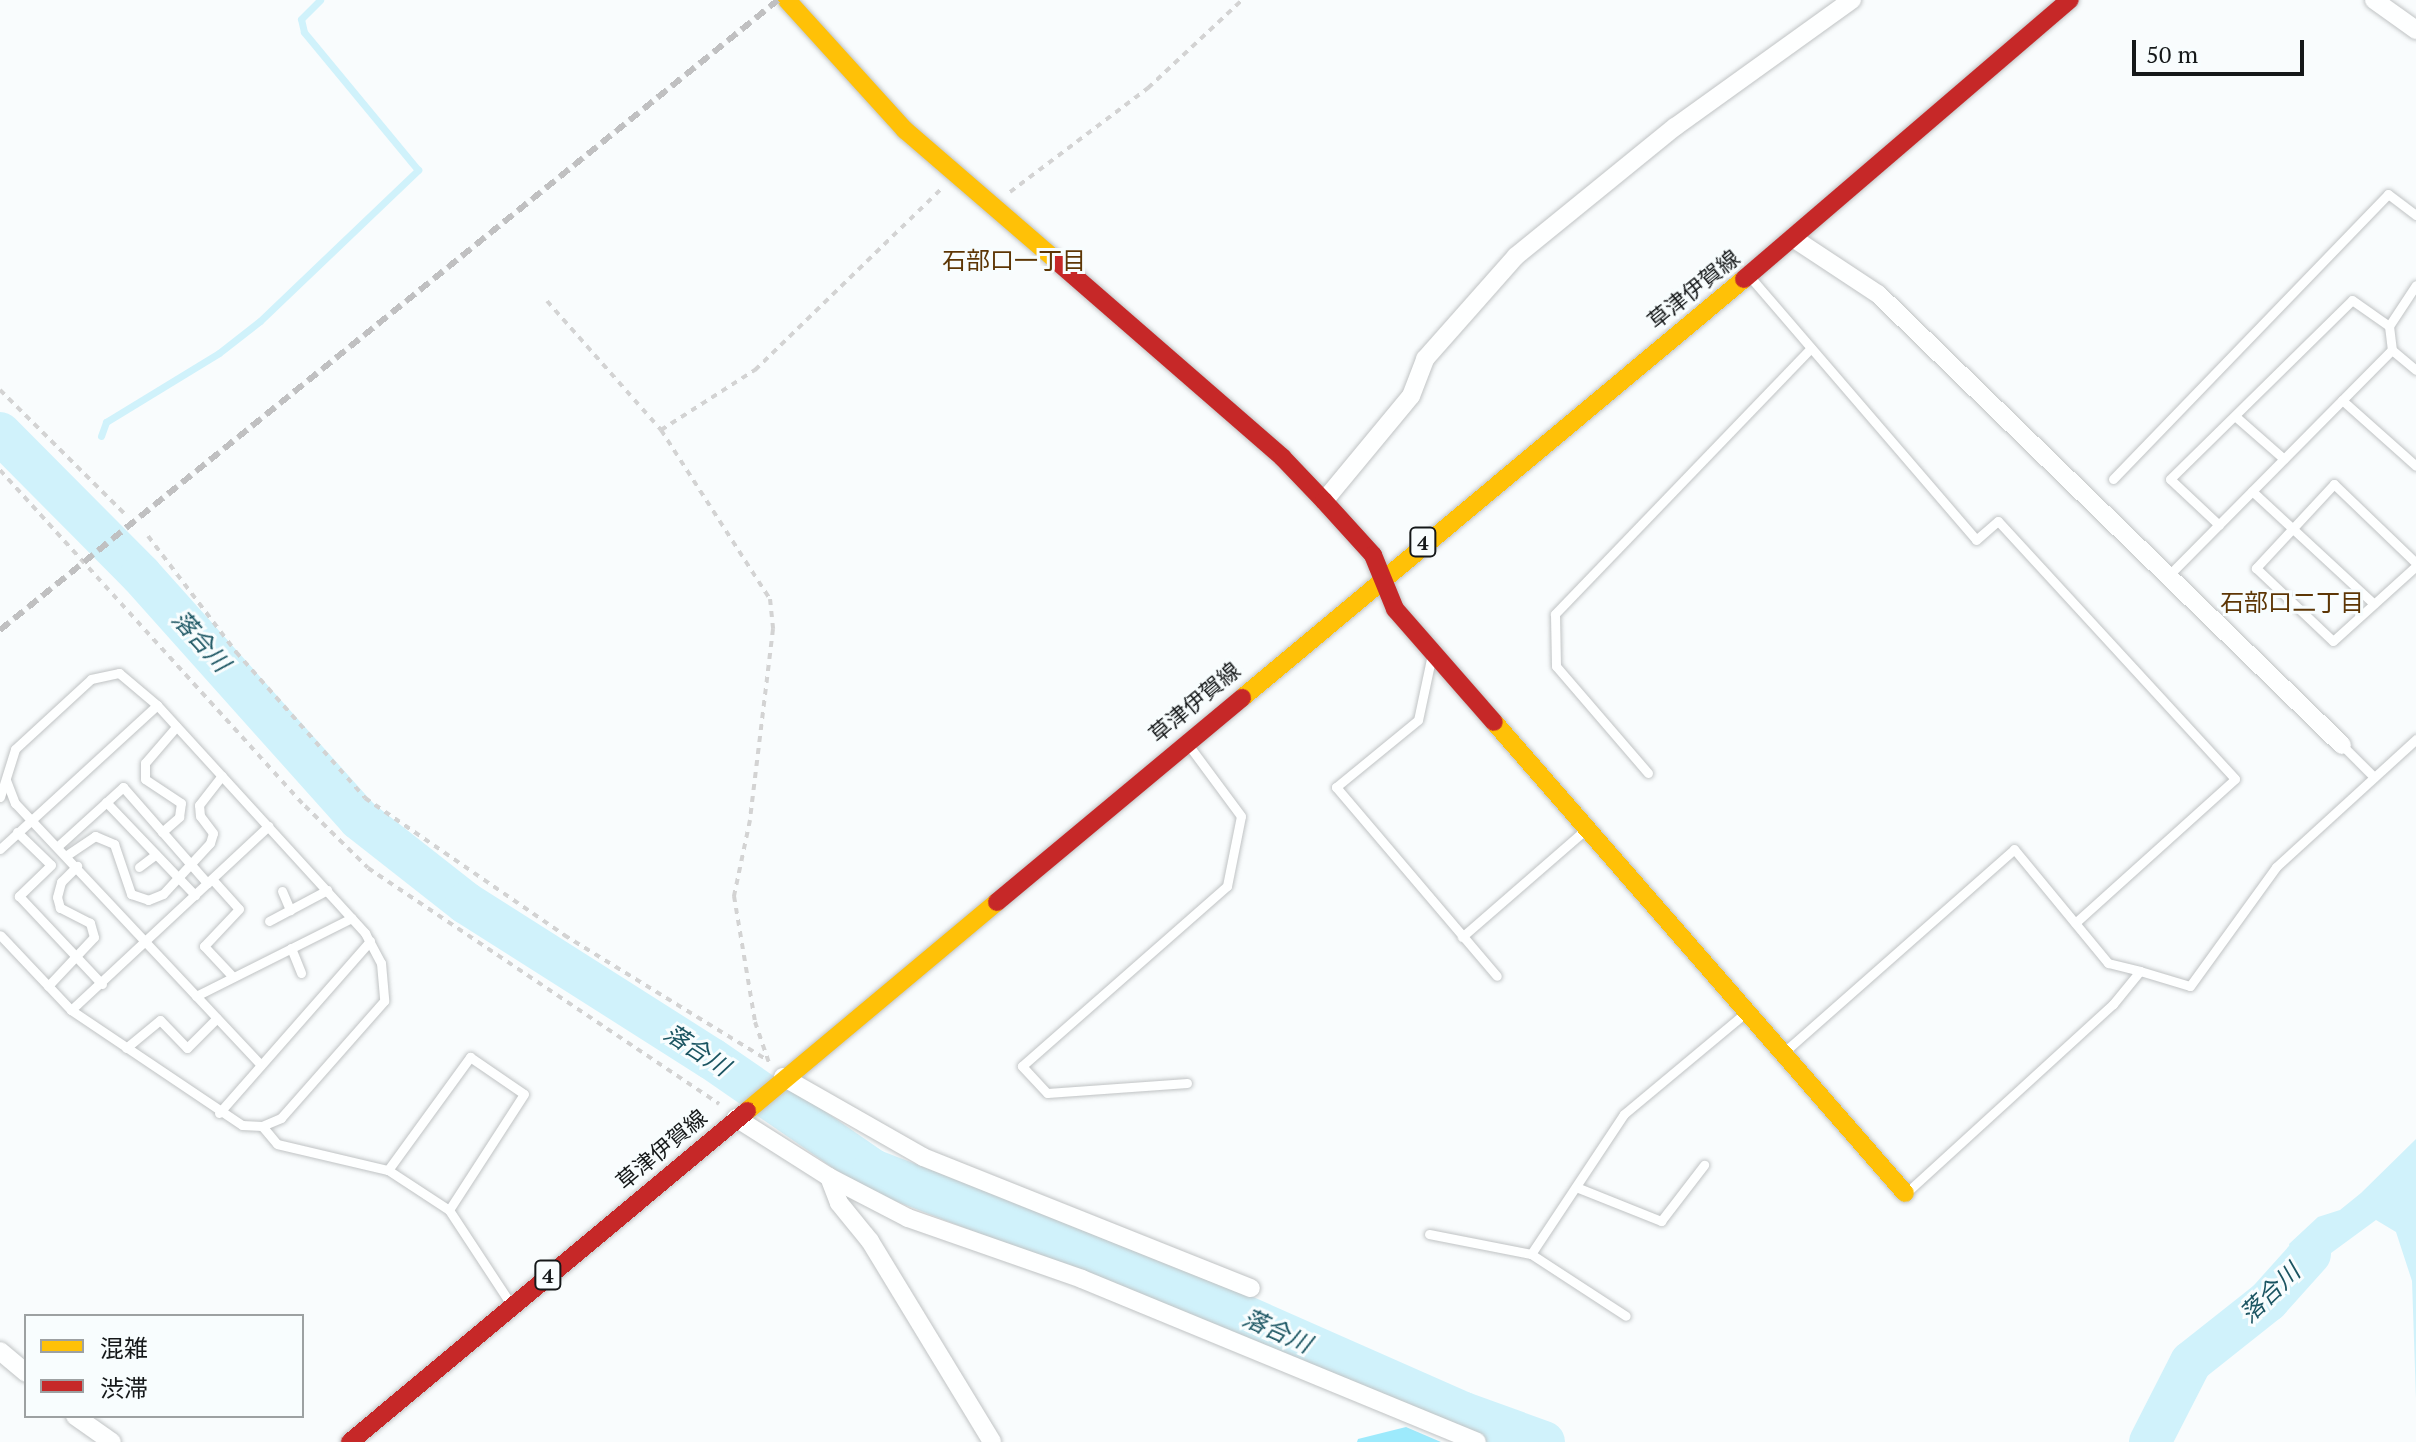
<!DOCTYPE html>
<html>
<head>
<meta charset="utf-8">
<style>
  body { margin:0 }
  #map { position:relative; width:2416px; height:1442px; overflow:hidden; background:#f9fcfd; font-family:"PT Serif","Noto Sans JP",serif }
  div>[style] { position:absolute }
  .green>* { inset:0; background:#9deafc }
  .water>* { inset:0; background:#d0f2fb }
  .stream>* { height:7px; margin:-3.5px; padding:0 3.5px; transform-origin:3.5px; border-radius:3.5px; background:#d0f2fb }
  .river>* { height:42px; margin:-21px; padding:0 21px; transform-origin:21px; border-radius:21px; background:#d0f2fb }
  .path>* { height:4px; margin-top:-2px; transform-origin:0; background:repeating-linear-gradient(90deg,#d3d3d3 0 6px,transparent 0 12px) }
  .roads { filter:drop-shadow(0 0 2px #c0c3c4) drop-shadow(0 0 2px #c0c3c4) }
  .lane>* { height:9px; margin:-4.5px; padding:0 4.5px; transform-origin:4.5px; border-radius:4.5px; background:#feffff }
  .street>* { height:18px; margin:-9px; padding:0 9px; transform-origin:9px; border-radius:9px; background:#feffff }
  .slow>* { height:18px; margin:-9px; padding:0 9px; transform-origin:9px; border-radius:9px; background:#ffc107 }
  .jam>* { height:18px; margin:-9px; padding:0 9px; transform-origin:9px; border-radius:9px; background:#c62828 }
  .rail>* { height:6px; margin-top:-3px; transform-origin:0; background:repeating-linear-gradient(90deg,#c0c0c1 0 12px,transparent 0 18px) }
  span { translate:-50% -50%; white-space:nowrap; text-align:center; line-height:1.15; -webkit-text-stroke:6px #f8fdfe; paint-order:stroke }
  .shield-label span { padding:2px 6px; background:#f8fdfe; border:2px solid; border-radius:6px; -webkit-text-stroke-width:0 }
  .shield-label { font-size:20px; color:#151819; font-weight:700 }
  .street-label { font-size:22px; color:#151819 }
  .neighbourhood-label { font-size:24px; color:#5d3605 }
  .water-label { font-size:24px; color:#1b5562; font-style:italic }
  .legend { position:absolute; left:24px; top:1314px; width:280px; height:104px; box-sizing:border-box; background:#f8fdfe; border:2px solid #9da1a2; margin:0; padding:10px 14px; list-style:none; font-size:24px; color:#151819 }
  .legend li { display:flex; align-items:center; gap:16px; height:40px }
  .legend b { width:40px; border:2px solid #9da1a2 }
  .scale { position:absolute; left:2132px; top:40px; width:172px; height:36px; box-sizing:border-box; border:4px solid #151819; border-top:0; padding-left:10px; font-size:24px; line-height:28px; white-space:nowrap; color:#151819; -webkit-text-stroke:6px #f8fdfe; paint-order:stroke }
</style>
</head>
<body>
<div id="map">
  <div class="green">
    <i style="clip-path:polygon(1406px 1427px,1441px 1442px,1357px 1442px,1358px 1439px)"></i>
  </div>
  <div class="water">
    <i style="clip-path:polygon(2416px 1139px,2416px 1399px,2412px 1281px,2396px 1232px,2376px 1220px,2297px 1278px,2273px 1304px,2270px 1294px,2293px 1258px,2289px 1244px,2318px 1217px,2340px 1210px,2361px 1193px)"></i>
  </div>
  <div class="stream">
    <i style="left:101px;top:436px;width:15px;rotate:-70deg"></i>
    <i style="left:106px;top:422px;width:132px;rotate:-31.4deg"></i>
    <i style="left:219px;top:353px;width:52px;rotate:-38deg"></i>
    <i style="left:260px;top:321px;width:219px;rotate:-43.7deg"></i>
    <i style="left:418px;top:170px;width:179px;rotate:-129.6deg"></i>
    <i style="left:304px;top:32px;width:13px;rotate:-103deg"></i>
    <i style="left:301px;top:19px;width:27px;rotate:-45deg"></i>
  </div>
  <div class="river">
    <i style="left:0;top:433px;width:200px;rotate:45.2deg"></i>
    <i style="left:141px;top:575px;width:327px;rotate:48.2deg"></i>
    <i style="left:359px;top:819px;width:136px;rotate:38.1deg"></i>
    <i style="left:466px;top:903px;width:291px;rotate:32.4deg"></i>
    <i style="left:712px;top:1059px;width:196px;rotate:34.6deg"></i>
    <i style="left:873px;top:1170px;width:342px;rotate:21.1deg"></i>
    <i style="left:1192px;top:1293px;width:297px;rotate:23.8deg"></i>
    <i style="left:1464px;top:1413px;width:85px;rotate:19.9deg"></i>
    <i style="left:2150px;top:1442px;width:90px;rotate:-62.9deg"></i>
    <i style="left:2191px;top:1362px;width:98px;rotate:-38.4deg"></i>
    <i style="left:2268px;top:1301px;width:63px;rotate:-48.2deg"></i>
  </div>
  <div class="path">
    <i style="left:1010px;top:192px;width:173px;rotate:-37deg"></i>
    <i style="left:1148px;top:88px;width:129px;rotate:-43.1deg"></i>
    <i style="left:547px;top:301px;width:172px;rotate:48.5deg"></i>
    <i style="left:661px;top:430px;width:201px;rotate:57.2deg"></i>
    <i style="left:770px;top:599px;width:30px;rotate:84deg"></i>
    <i style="left:773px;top:629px;width:192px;rotate:96.9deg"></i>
    <i style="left:750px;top:820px;width:78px;rotate:101.9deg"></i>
    <i style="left:734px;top:896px;width:128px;rotate:80.5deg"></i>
    <i style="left:755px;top:1022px;width:43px;rotate:71.1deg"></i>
    <i style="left:0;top:390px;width:177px;rotate:44.8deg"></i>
    <i style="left:661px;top:430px;width:112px;rotate:-32.6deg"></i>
    <i style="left:755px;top:370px;width:258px;rotate:-44.2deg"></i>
    <i style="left:0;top:470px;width:454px;rotate:47.8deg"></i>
    <i style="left:305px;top:806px;width:88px;rotate:44.5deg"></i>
    <i style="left:368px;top:868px;width:423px;rotate:33.9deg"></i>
    <i style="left:148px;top:536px;width:146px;rotate:52.8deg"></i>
    <i style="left:236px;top:652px;width:195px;rotate:48.5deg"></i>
    <i style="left:365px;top:798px;width:242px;rotate:34.5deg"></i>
    <i style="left:564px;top:935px;width:235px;rotate:31.6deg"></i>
  </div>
  <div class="roads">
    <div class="lane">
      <i style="left:1751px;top:278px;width:345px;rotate:49.3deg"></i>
      <i style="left:1976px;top:540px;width:29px;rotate:-41deg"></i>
      <i style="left:1998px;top:521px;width:350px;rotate:47.4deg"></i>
      <i style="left:2235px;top:779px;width:215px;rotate:138deg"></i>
      <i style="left:2389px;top:326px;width:49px;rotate:-56.6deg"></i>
      <i style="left:2342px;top:400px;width:99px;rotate:41.7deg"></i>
      <i style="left:2235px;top:416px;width:65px;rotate:41.3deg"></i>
      <i style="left:2113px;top:479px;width:396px;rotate:-46deg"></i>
      <i style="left:2388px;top:194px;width:35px;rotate:37deg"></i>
      <i style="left:2252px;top:491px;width:166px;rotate:42.8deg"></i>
      <i style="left:2219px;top:525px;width:67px;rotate:-136.8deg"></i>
      <i style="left:2170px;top:479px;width:255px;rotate:-44.5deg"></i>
      <i style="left:2352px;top:300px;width:45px;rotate:35.1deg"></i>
      <i style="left:2389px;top:326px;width:24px;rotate:83deg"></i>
      <i style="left:2416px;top:563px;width:114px;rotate:-136.1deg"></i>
      <i style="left:2334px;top:484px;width:115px;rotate:132.9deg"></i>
      <i style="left:2256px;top:568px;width:106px;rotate:43.5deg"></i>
      <i style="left:2333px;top:641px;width:112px;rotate:-42.1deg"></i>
      <i style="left:2168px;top:576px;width:318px;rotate:-45.3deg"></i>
      <i style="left:2392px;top:350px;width:31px;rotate:40deg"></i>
      <i style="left:1431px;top:659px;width:62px;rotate:102deg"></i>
      <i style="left:1418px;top:720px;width:106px;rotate:140.7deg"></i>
      <i style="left:1336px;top:787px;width:248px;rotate:49.6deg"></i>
      <i style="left:2342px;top:745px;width:45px;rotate:45deg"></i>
      <i style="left:1648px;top:773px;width:141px;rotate:-130.7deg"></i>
      <i style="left:1556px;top:666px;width:52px;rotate:-91.1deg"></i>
      <i style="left:1555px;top:614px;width:369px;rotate:-46.1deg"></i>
      <i style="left:6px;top:780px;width:25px;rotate:69deg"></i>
      <i style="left:15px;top:803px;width:358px;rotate:46.8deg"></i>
      <i style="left:0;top:797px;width:50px;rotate:-72.6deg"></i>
      <i style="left:15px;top:749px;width:103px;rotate:-42.6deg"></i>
      <i style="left:91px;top:679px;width:29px;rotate:-12deg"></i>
      <i style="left:119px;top:673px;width:50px;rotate:40.1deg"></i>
      <i style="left:157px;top:705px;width:309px;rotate:47.6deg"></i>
      <i style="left:365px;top:933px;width:34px;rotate:62deg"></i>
      <i style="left:381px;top:963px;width:38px;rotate:85deg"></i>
      <i style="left:384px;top:1001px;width:156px;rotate:131.4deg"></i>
      <i style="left:281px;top:1118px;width:21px;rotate:157deg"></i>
      <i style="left:262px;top:1126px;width:20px;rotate:-177deg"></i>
      <i style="left:242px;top:1125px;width:206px;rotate:-146.1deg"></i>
      <i style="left:71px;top:1010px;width:103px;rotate:-133.4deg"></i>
      <i style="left:106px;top:802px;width:129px;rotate:46.3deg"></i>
      <i style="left:17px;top:832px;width:47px;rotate:44.1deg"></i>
      <i style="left:51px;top:865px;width:45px;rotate:135.9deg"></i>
      <i style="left:19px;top:896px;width:121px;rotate:46.7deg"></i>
      <i style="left:162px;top:832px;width:23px;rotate:-41deg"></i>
      <i style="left:179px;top:817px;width:14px;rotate:-82deg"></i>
      <i style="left:181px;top:803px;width:43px;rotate:-146.3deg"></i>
      <i style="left:145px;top:779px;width:16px;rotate:-90deg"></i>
      <i style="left:145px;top:763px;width:48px;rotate:-49.3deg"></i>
      <i style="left:58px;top:846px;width:88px;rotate:-42.2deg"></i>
      <i style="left:123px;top:787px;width:128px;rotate:48.8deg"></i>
      <i style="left:0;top:849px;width:213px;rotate:-42.5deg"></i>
      <i style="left:67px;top:855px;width:34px;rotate:-34deg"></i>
      <i style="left:95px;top:836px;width:21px;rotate:23deg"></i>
      <i style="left:114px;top:844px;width:53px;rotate:71.2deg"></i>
      <i style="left:131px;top:894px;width:18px;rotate:19deg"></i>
      <i style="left:148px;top:900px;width:16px;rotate:-22deg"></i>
      <i style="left:163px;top:894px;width:69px;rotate:-47.3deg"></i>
      <i style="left:210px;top:843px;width:10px;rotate:-73deg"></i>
      <i style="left:213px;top:833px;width:21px;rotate:-127deg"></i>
      <i style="left:200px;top:816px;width:11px;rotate:-95deg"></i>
      <i style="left:199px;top:805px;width:37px;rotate:-52deg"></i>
      <i style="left:139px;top:867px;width:21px;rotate:-37deg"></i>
      <i style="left:212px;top:879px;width:40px;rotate:48deg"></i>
      <i style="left:239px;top:909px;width:51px;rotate:133.4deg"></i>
      <i style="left:204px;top:946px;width:42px;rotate:46.9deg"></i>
      <i style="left:282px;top:891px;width:21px;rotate:67deg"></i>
      <i style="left:269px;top:921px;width:66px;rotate:-28.1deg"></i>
      <i style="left:1462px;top:937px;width:162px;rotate:-41deg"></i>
      <i style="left:291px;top:948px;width:27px;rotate:68deg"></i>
      <i style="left:2140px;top:971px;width:52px;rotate:16.7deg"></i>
      <i style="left:2190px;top:986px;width:147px;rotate:-54.1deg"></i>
      <i style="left:2276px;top:867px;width:190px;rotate:-42.4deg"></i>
      <i style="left:48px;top:986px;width:67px;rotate:-46.8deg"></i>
      <i style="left:94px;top:937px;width:15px;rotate:-106deg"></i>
      <i style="left:90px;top:923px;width:34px;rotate:-153deg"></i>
      <i style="left:60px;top:908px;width:11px;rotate:-105deg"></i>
      <i style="left:57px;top:897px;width:16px;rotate:-75deg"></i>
      <i style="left:61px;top:882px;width:23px;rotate:-45deg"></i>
      <i style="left:196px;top:996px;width:174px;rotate:-26.6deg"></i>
      <i style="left:71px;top:1010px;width:270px;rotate:-43deg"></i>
      <i style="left:126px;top:1048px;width:44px;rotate:-39.5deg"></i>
      <i style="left:160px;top:1020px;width:39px;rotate:46deg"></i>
      <i style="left:187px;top:1048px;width:42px;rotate:-45deg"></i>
      <i style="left:1783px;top:1053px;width:308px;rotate:-41.4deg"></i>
      <i style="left:2014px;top:849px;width:148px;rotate:50.5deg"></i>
      <i style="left:2108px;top:963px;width:33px;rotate:14deg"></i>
      <i style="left:2140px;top:971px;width:43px;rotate:129.3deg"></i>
      <i style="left:2113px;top:1004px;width:277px;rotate:137.6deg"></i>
      <i style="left:1187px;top:1083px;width:140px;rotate:175.9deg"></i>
      <i style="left:1047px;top:1093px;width:37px;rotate:-133deg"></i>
      <i style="left:1022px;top:1066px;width:273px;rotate:-41.3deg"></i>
      <i style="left:1227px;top:886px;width:71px;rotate:-78.7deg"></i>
      <i style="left:1241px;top:816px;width:86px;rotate:-126.5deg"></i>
      <i style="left:219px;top:1113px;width:229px;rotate:-48.7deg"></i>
      <i style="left:262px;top:1126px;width:23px;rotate:50deg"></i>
      <i style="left:277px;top:1144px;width:114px;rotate:13.2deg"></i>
      <i style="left:388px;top:1170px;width:73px;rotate:33.3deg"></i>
      <i style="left:449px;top:1210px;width:111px;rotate:56.7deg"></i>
      <i style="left:388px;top:1170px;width:140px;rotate:-54deg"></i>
      <i style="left:470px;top:1057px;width:65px;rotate:34.4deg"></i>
      <i style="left:524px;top:1094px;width:138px;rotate:122.9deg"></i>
      <i style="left:1576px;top:1187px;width:92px;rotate:21.8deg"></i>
      <i style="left:1661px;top:1221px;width:71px;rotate:-52.5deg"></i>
      <i style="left:1429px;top:1234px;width:104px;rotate:11.1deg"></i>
      <i style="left:1531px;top:1254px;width:113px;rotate:33.1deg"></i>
      <i style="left:1531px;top:1254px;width:168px;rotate:-56.4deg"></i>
      <i style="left:1624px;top:1114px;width:156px;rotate:-39.8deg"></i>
    </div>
    <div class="street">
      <i style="left:2374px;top:0;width:52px;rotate:35.5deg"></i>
      <i style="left:1793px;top:238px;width:102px;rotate:33.4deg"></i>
      <i style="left:1878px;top:294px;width:647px;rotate:44.19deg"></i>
      <i style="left:1324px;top:501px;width:136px;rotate:-50.4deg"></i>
      <i style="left:1411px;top:396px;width:40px;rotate:-69deg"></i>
      <i style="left:1425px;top:359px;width:137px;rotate:-48.5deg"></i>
      <i style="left:1516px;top:256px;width:205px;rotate:-39.1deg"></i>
      <i style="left:1675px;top:127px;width:218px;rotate:-35.7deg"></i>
      <i style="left:783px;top:1077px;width:161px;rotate:29.7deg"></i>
      <i style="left:923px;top:1157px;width:353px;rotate:21.8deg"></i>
      <i style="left:736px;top:1118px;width:110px;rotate:32.4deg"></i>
      <i style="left:829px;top:1177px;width:89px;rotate:27.4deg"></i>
      <i style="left:908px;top:1218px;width:184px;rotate:19.3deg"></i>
      <i style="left:1082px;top:1279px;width:427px;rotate:22.4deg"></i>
      <i style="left:829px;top:1177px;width:28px;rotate:69deg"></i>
      <i style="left:839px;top:1203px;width:49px;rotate:50.8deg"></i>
      <i style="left:870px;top:1241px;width:235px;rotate:58.7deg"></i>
      <i style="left:0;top:1351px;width:34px;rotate:40deg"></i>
      <i style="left:75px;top:1416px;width:45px;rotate:35.1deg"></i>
    </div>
    <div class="slow">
      <i style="left:787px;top:0;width:176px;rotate:47.8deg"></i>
      <i style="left:905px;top:130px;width:203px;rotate:40.8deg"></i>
      <i style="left:1242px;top:698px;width:654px;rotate:-39.85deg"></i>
      <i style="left:1494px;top:722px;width:625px;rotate:48.89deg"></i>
      <i style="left:747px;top:1111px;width:326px;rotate:-39.9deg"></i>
    </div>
    <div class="jam">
      <i style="left:1059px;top:263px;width:296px;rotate:41deg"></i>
      <i style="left:1282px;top:457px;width:61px;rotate:46.3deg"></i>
      <i style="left:1324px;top:501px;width:73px;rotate:47.8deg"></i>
      <i style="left:1373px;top:555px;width:58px;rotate:67.8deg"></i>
      <i style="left:1395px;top:609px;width:150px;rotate:48.8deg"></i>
      <i style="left:1744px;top:279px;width:429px;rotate:-40.6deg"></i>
      <i style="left:997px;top:902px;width:319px;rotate:-39.8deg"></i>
      <i style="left:350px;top:1442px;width:517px;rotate:-39.82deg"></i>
    </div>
  </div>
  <div class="rail">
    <i style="left:0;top:630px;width:1001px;rotate:-39deg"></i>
  </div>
  <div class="shield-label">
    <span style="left:1423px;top:542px">4</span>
    <span style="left:548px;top:1275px">4</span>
  </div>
  <div class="street-label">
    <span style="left:1693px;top:289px;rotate:-39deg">草津伊賀線</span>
    <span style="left:1194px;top:702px;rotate:-40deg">草津伊賀線</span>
    <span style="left:661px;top:1149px;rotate:-40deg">草津伊賀線</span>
  </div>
  <div class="neighbourhood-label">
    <span style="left:1014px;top:261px">石部口一丁目</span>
    <span style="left:2292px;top:603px">石部口二丁目</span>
  </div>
  <div class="water-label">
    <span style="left:201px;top:641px;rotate:48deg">落合川</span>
    <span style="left:697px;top:1050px;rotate:33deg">落合川</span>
    <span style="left:2270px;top:1293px;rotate:-44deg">落合川</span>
    <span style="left:1277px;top:1331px;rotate:24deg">落合川</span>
  </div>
  <ul class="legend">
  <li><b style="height:10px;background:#ffc107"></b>混雑</li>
  <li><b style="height:10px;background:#c62828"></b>渋滞</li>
  </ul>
  <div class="scale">50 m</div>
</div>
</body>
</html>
